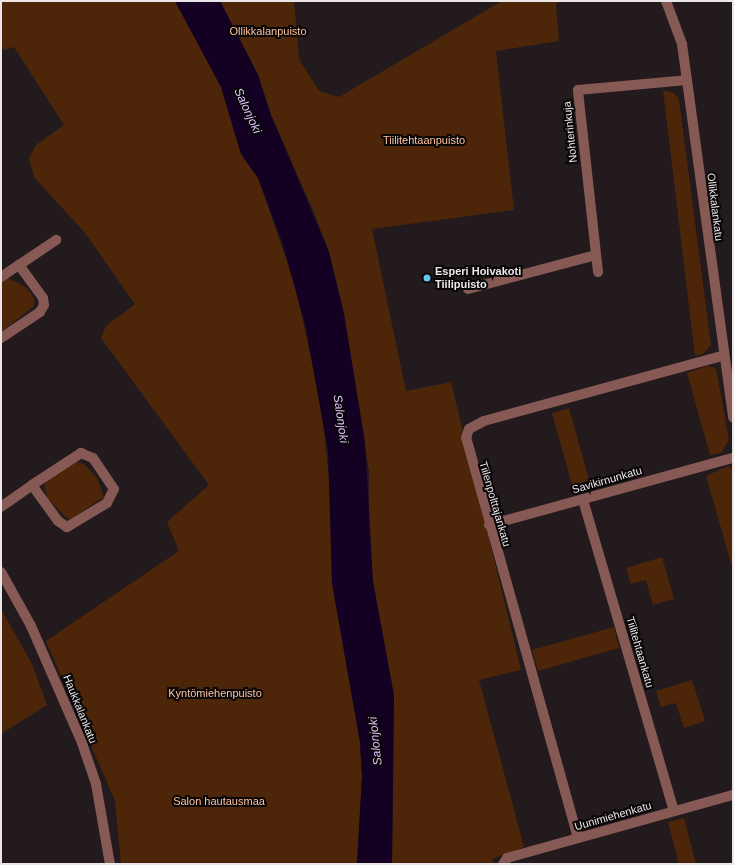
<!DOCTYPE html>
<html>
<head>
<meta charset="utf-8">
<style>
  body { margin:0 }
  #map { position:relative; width:734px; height:865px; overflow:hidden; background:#221a1d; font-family:Arial,sans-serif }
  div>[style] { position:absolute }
  .green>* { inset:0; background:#4d2609 }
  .water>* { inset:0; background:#130022 }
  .minor>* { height:10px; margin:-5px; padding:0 5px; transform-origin:5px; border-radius:5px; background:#865954 }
  .dots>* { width:11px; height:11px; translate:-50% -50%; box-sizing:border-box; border:2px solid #090607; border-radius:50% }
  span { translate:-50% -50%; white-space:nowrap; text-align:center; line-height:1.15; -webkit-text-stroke:4px #090607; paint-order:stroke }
  .park-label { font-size:11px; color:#fec29e }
  .street-label { font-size:11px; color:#ebe6e7 }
  .poi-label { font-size:11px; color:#ebe6e7; font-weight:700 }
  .left { translate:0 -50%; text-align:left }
  .water-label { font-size:12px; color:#dfc3fc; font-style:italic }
  .frame { position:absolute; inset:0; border:2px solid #ebe6e7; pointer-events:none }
</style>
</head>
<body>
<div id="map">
  <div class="green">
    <i style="clip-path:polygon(1px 1px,175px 1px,221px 87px,241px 154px,258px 178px,294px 281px,321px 402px,331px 498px,332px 583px,360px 742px,362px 776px,357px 864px,121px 864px,115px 801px,46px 641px,179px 551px,167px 522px,209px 485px,101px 338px,106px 326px,135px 304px,85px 233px,34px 177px,29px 158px,36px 145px,64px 125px,14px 47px,4px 50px,1px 45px)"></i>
    <i style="clip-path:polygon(220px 1px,294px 1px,299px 59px,319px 91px,339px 97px,502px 1px,561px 1px,556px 4px,559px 41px,496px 51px,514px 210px,372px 229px,406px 391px,451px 382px,521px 670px,479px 680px,524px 847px,492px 859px,493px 864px,392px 864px,394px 695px,377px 615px,369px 546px,369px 471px,344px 314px,329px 252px,313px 210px,271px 115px,258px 75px)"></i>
    <i style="clip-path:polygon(663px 90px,674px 93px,679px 100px,711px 345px,703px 354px,695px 356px)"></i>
    <i style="clip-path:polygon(8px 278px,27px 288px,34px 298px,34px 306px,1px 332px,1px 283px)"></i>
    <i style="clip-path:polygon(707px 366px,716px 368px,729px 440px,721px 453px,710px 455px,687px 373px)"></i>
    <i style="clip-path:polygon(569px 408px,591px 487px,574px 492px,552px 413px)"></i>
    <i style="clip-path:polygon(77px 462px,84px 464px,97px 478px,104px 497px,69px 520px,48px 499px,44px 485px,52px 474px)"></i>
    <i style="clip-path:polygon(728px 466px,733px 469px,733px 570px,706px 476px)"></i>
    <i style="clip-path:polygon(662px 557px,674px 599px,653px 605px,646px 580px,631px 584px,626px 568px)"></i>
    <i style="clip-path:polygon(1px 609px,32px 664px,47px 705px,1px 734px)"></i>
    <i style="clip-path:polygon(614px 627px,619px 648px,538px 671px,532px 650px)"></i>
    <i style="clip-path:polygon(692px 680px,705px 721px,684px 728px,676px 703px,661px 707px,656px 691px)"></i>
    <i style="clip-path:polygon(684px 818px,696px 864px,679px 864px,668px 822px)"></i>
  </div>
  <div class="water">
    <i style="clip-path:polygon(175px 1px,220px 1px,258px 75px,271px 115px,329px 252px,344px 314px,365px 442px,373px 581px,394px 695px,392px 864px,357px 864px,362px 776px,360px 742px,332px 583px,328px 451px,305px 324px,282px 242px,258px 178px,241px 154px,221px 87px)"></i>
  </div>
  <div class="minor">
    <i style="left:666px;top:1px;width:46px;rotate:69.6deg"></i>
    <i style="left:682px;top:44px;width:377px;rotate:82.2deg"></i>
    <i style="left:19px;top:265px;width:45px;rotate:-34deg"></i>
    <i style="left:598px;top:272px;width:183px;rotate:-96.3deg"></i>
    <i style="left:578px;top:90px;width:109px;rotate:-5.2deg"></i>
    <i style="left:1px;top:277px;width:22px;rotate:-34deg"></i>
    <i style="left:19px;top:265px;width:41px;rotate:54deg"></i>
    <i style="left:43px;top:298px;width:7px;rotate:82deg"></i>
    <i style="left:44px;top:305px;width:8px;rotate:120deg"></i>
    <i style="left:40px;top:312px;width:47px;rotate:146.3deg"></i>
    <i style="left:468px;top:289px;width:132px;rotate:-14.9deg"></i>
    <i style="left:583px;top:500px;width:324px;rotate:73.7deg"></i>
    <i style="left:1px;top:507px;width:38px;rotate:-35deg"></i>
    <i style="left:32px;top:485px;width:59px;rotate:-33.1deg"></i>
    <i style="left:81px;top:453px;width:13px;rotate:23deg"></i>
    <i style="left:93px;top:458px;width:37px;rotate:56deg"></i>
    <i style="left:114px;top:489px;width:16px;rotate:117deg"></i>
    <i style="left:107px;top:503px;width:47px;rotate:149deg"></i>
    <i style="left:67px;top:527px;width:11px;rotate:-146deg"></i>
    <i style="left:58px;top:521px;width:44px;rotate:-125.8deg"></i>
    <i style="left:489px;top:525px;width:253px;rotate:-15.4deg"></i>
    <i style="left:1px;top:572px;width:62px;rotate:60.9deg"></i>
    <i style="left:31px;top:626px;width:128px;rotate:66.4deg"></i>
    <i style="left:82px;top:743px;width:43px;rotate:71.1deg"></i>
    <i style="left:96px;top:784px;width:81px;rotate:80.1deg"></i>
    <i style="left:578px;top:838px;width:415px;rotate:-105.6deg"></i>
    <i style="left:466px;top:438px;width:9px;rotate:-72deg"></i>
    <i style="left:469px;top:429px;width:17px;rotate:-28deg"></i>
    <i style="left:484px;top:421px;width:247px;rotate:-15.3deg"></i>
    <i style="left:503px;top:864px;width:7px;rotate:-56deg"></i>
    <i style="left:507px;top:858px;width:235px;rotate:-15.6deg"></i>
  </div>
  <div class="dots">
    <i style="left:427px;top:278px;background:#65c5ee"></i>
  </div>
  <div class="park-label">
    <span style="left:268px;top:31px">Ollikkalanpuisto</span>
    <span style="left:424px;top:140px">Tiilitehtaanpuisto</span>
    <span style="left:215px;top:693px">Kyntömiehenpuisto</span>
    <span style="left:219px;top:801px">Salon hautausmaa</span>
  </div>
  <div class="street-label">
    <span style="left:570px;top:132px;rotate:-96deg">Nohterinkuja</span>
    <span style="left:715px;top:207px;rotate:83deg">Ollikkalankatu</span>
    <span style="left:607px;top:480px;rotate:-16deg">Savikirnunkatu</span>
    <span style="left:495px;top:504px;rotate:74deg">Tiilenpolttajankatu</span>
    <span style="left:640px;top:652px;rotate:74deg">Tiilitehtaankatu</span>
    <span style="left:80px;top:709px;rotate:68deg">Haukkalankatu</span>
    <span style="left:613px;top:816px;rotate:-16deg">Uunimiehenkatu</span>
  </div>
  <div class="poi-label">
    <span class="left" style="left:435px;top:278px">Esperi Hoivakoti<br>Tiilipuisto</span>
  </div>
  <div class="water-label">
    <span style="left:247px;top:111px;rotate:65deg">Salonjoki</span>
    <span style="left:340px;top:419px;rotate:82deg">Salonjoki</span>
    <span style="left:376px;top:741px;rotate:-96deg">Salonjoki</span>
  </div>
  <div class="frame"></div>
</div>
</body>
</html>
